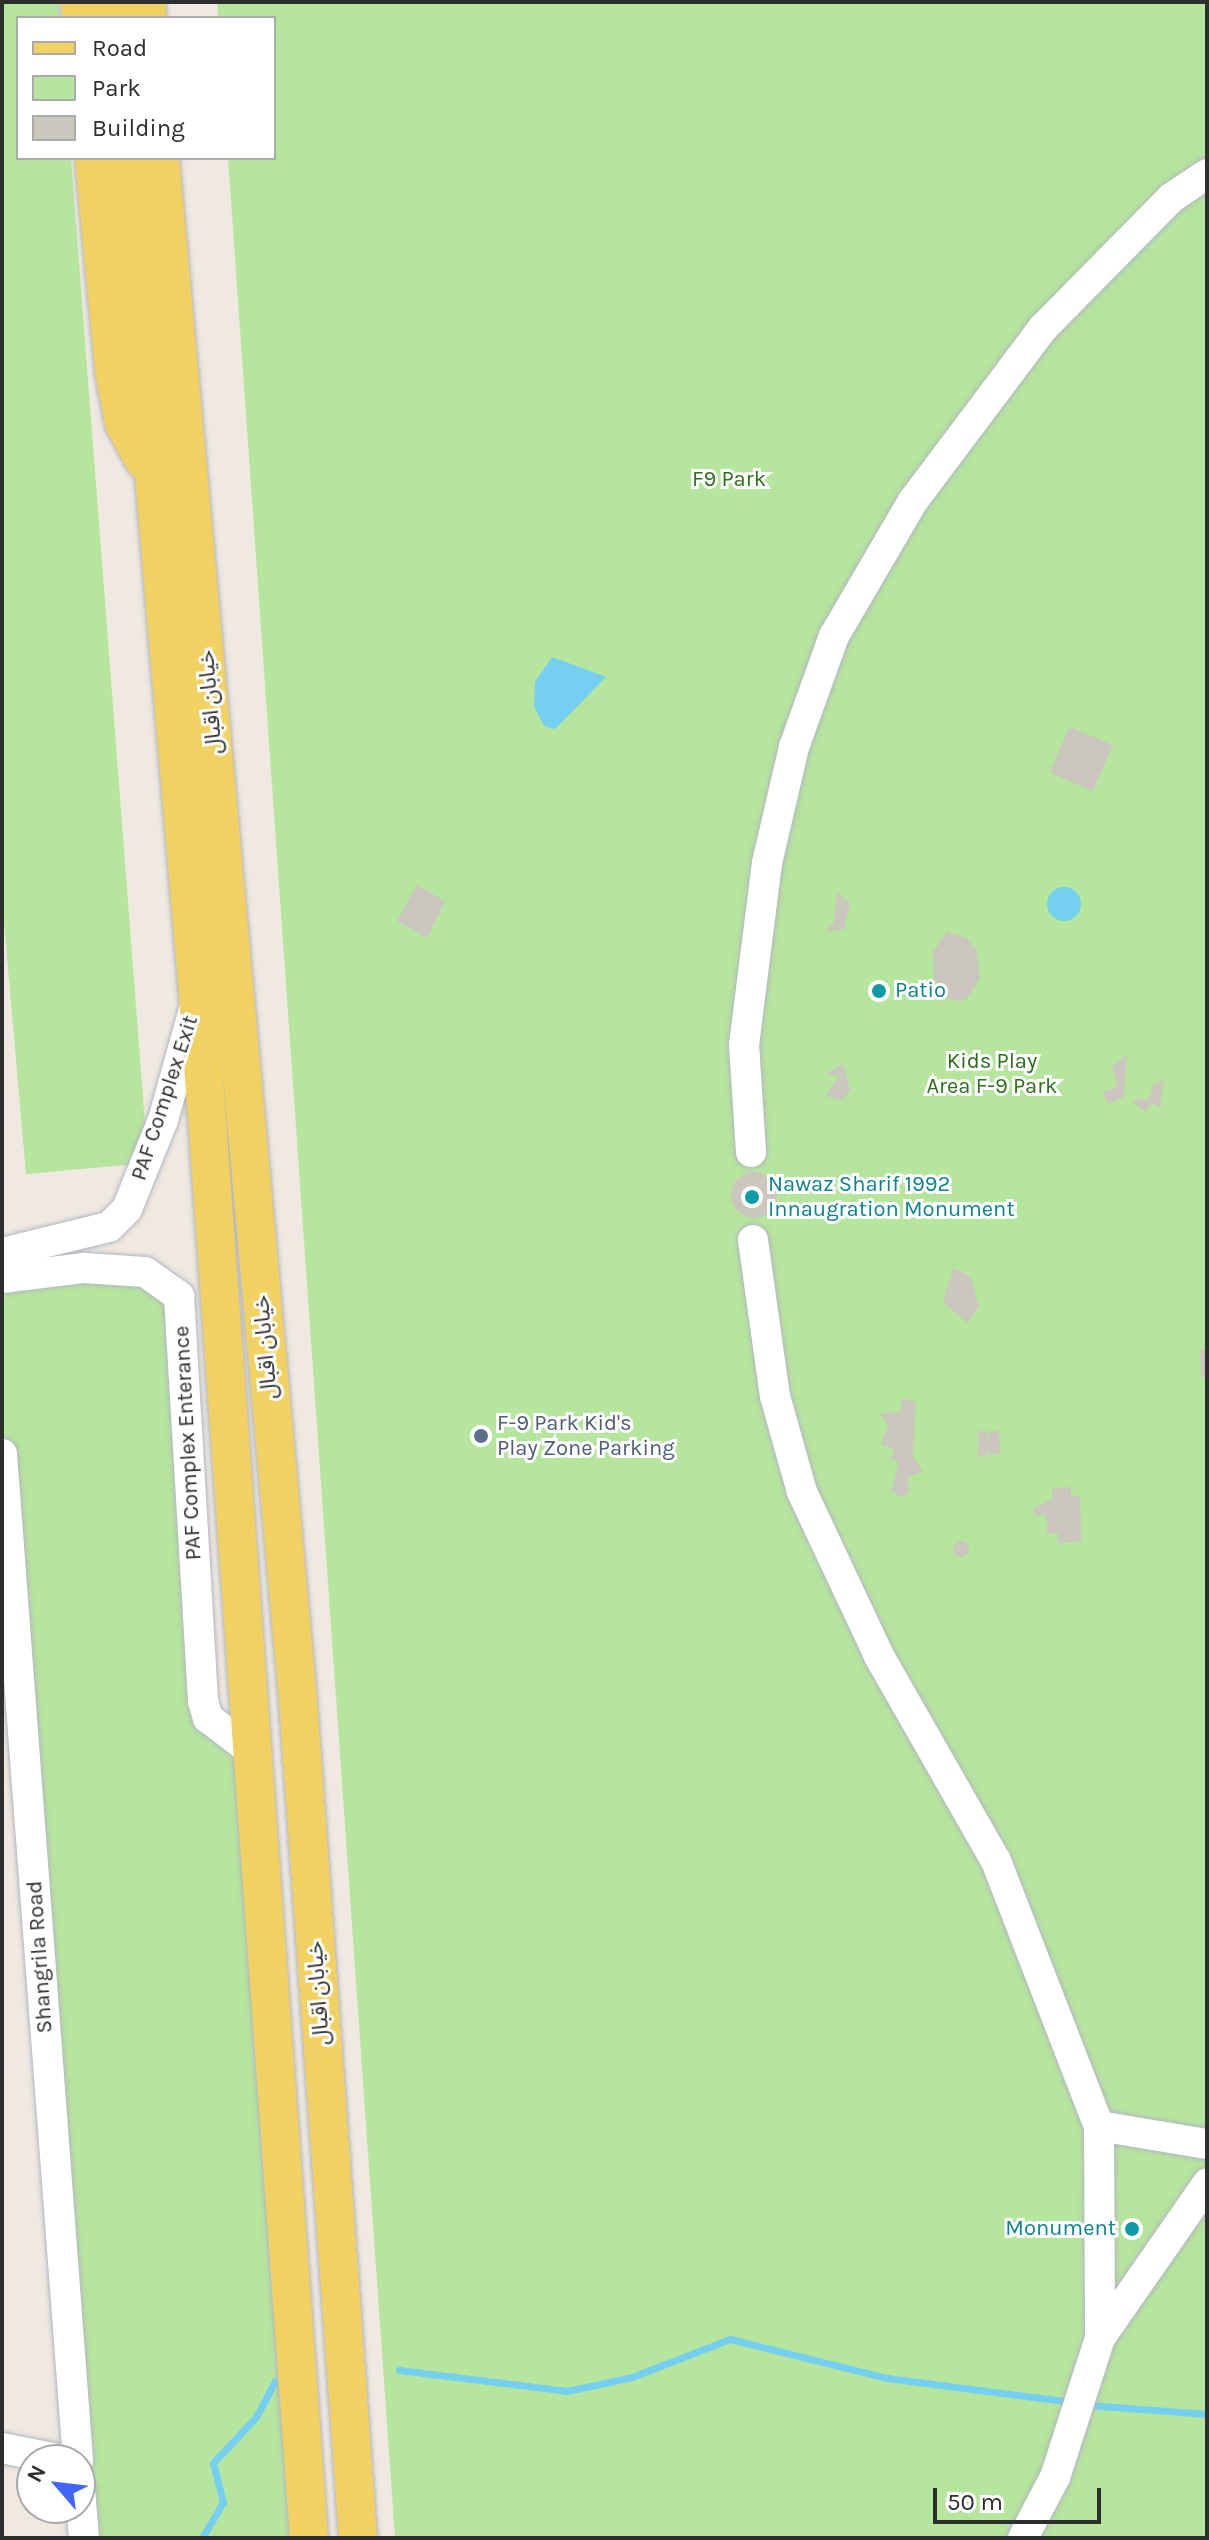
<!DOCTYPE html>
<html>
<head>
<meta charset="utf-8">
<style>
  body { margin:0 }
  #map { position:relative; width:1209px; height:2540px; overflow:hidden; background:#efe9e1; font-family:Karla,"Noto Sans Arabic",sans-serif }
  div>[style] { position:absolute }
  .green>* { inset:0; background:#b6e59e }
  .water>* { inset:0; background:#75cff0 }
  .round { border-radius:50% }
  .stream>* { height:7px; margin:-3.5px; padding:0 3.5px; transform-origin:3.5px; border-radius:3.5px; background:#75cff0 }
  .building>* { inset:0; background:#cbc7bf }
  .roads { filter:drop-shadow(0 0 2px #b4b7c1) drop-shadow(0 0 2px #b4b7c1) }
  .minor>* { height:30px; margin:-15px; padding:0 15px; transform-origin:15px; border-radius:15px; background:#fff }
  .major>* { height:38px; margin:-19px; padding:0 19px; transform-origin:19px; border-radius:19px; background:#f2d163 }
  .dots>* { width:22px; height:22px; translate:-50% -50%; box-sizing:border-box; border:4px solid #fff; border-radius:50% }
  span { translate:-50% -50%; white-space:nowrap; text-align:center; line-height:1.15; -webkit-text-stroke:6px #fff; paint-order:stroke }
  .park-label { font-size:22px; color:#2c6e1b }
  .street-label { font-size:22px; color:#2e2e2e }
  .culture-label { font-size:22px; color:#0d838f }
  .left { translate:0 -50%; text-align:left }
  .right { translate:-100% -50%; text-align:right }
  .service-label { font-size:22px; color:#4e5e75 }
  .frame { position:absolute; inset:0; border:4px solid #2e2e2e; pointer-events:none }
  .legend { position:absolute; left:16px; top:16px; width:260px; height:144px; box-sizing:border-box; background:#fff; border:2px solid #ababab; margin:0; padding:10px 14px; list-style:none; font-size:24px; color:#2e2e2e }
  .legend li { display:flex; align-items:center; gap:16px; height:40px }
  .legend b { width:40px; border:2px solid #ababab }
  .north { position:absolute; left:16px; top:2444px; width:80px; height:80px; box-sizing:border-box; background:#fff; border:2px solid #ababab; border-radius:50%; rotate:298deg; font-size:22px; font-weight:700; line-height:32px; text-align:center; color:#2e2e2e }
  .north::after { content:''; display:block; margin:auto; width:28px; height:36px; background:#4264fb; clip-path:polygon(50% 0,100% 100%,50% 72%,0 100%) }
  .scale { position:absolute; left:933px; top:2488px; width:168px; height:36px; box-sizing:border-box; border:4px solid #2e2e2e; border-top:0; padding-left:10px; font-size:24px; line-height:28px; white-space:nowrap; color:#2e2e2e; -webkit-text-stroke:6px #fff; paint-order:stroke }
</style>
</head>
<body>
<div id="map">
  <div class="green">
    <i style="clip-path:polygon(2px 2px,59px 2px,60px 18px,18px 18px,18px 158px,71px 158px,148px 1163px,26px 1174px,2px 900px)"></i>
    <i style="clip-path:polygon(217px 2px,1207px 2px,1207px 2538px,395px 2538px,228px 158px,274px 158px,274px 18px,218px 18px)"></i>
    <i style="clip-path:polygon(2px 1278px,166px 1280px,203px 1701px,254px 1753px,309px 2538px,83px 2538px,2px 1454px)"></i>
  </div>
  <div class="water">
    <i style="clip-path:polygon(552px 657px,606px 677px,555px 729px,544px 726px,534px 706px,535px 682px)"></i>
    <i class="round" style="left:1047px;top:887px;width:34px;height:34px"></i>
  </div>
  <div class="stream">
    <i style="left:399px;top:2370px;width:169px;rotate:7.1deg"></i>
    <i style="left:567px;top:2391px;width:66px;rotate:-12.2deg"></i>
    <i style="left:632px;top:2377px;width:105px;rotate:-21.2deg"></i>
    <i style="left:730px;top:2339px;width:162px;rotate:14deg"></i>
    <i style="left:887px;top:2378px;width:187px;rotate:7.4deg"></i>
    <i style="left:1088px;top:2405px;width:119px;rotate:4.3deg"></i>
    <i style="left:202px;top:2538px;width:42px;rotate:-59.7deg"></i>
    <i style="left:223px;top:2502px;width:40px;rotate:-104.4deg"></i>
    <i style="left:213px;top:2463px;width:63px;rotate:-46.9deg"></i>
    <i style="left:256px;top:2417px;width:41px;rotate:-62.2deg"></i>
  </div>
  <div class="building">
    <i style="clip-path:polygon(1069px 727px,1113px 745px,1093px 791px,1050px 773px)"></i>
    <i style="clip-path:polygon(417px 885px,445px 901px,427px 938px,397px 921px)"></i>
    <i style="clip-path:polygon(837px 891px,850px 905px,844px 929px,825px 932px,834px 922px)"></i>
    <i style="clip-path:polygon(947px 932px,967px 938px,977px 952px,980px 978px,965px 1001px,946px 998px,934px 980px,933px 952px)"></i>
    <i class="round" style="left:871px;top:982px;width:16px;height:16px"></i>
    <i style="clip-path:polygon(1127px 1054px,1124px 1097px,1108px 1104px,1102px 1092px,1117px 1087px,1112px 1066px)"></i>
    <i style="clip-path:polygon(843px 1064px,850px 1090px,842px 1101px,826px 1096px,839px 1076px,825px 1074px)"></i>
    <i style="clip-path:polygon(1164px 1080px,1160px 1107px,1152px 1104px,1145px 1112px,1130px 1100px,1149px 1099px,1153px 1084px)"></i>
    <i class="round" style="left:731px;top:1172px;width:46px;height:46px"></i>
    <i style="clip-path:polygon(953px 1268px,971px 1277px,979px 1307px,967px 1323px,943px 1302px)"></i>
    <i style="clip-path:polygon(1200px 1350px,1207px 1350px,1207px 1377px,1201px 1377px)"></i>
    <i style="clip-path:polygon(902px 1398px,916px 1402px,913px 1457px,923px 1471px,907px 1478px,910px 1492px,901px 1497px,892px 1492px,898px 1462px,891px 1459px,894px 1449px,881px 1444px,888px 1426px,880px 1414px,901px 1411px)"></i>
    <i style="clip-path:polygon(978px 1431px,986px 1431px,987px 1440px,988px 1431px,999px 1431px,1000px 1454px,989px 1455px,989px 1446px,987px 1455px,978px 1456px)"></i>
    <i style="clip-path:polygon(1071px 1487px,1071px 1496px,1080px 1496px,1082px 1542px,1058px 1543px,1058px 1533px,1047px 1534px,1046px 1515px,1034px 1515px,1034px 1508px,1052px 1499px,1052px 1488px)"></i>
    <i class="round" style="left:953px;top:1541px;width:16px;height:16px"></i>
  </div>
  <div class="roads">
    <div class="minor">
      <i style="left:751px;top:1152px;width:107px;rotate:-93.7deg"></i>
      <i style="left:744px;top:1045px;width:183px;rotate:-82.8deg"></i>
      <i style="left:767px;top:863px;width:119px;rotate:-76.9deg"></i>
      <i style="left:794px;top:747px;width:118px;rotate:-70.2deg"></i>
      <i style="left:834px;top:636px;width:156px;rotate:-59.7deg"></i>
      <i style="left:913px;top:501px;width:215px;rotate:-53.1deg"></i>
      <i style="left:1042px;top:329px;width:184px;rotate:-45.4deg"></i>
      <i style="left:1171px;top:198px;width:43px;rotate:-33.7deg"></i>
      <i style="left:753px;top:1240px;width:158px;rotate:82deg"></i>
      <i style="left:775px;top:1396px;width:100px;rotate:74.3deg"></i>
      <i style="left:802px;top:1492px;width:181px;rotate:64.8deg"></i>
      <i style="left:879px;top:1656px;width:236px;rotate:60.3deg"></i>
      <i style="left:996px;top:1861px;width:284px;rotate:68.8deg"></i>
      <i style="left:1099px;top:2126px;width:212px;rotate:89.7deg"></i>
      <i style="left:1100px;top:2338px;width:146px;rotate:107.9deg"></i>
      <i style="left:1055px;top:2477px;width:69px;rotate:117.7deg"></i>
      <i style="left:2px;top:1253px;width:110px;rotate:-13.7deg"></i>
      <i style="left:109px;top:1227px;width:25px;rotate:-45deg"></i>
      <i style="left:127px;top:1209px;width:96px;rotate:-68deg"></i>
      <i style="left:163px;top:1120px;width:114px;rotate:-74.3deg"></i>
      <i style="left:2px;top:1278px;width:83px;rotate:-7deg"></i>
      <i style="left:84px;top:1268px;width:61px;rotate:3.8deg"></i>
      <i style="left:145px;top:1272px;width:42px;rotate:35.2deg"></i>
      <i style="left:179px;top:1296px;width:406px;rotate:86.6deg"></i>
      <i style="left:203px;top:1701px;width:18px;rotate:74deg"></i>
      <i style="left:208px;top:1718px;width:58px;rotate:37.3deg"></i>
      <i style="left:2px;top:1454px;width:1009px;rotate:85.68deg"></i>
      <i style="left:1099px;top:2126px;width:109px;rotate:9.5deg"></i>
      <i style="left:1100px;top:2338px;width:188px;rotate:-55.2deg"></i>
      <i style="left:2px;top:2448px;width:61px;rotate:11.3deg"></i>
      <i style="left:80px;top:2489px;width:49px;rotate:85.3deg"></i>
    </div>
    <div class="major">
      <i style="left:80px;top:2px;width:16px;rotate:86deg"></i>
      <i style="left:114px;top:2px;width:16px;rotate:86deg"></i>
      <i style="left:146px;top:2px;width:16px;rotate:86deg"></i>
      <i style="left:94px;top:158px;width:214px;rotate:84.6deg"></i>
      <i style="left:114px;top:371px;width:53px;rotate:79.1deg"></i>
      <i style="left:124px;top:423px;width:42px;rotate:61.6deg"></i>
      <i style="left:127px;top:158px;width:839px;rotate:85.15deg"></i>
      <i style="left:198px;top:994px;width:1548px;rotate:85.89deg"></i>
      <i style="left:160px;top:158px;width:1549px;rotate:84.89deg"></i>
      <i style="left:298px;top:1701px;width:839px;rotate:85.9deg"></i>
    </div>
  </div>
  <div class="dots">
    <i style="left:879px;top:991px;background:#0f9aa8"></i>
    <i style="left:752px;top:1197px;background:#0f9aa8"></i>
    <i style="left:481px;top:1436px;background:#5c6f8a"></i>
    <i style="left:1132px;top:2229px;background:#0f9aa8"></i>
  </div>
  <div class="park-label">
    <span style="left:729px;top:480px">F9 Park</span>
    <span style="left:992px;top:1074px">Kids Play<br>Area F-9 Park</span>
  </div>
  <div class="street-label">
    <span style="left:211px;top:702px;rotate:-95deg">خیابان اقبال</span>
    <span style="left:165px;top:1098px;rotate:-72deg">PAF Complex Exit</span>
    <span style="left:266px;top:1347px;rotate:-95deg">خیابان اقبال</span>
    <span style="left:188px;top:1443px;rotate:-93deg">PAF Complex Enterance</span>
    <span style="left:40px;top:1957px;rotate:-94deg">Shangrila Road</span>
    <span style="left:319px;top:1993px;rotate:-94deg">خیابان اقبال</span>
  </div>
  <div class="culture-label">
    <span class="left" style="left:895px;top:991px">Patio</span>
    <span class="left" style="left:768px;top:1197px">Nawaz Sharif 1992<br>Innaugration Monument</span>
    <span class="right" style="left:1116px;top:2229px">Monument</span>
  </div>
  <div class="service-label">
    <span class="left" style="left:497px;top:1436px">F-9 Park Kid's<br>Play Zone Parking</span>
  </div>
  <div class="frame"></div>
  <ul class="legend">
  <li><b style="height:10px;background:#f2d163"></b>Road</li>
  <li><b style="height:22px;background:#b6e59e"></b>Park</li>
  <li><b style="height:22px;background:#cbc7bf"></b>Building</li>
  </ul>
  <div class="north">N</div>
  <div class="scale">50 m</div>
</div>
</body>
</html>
